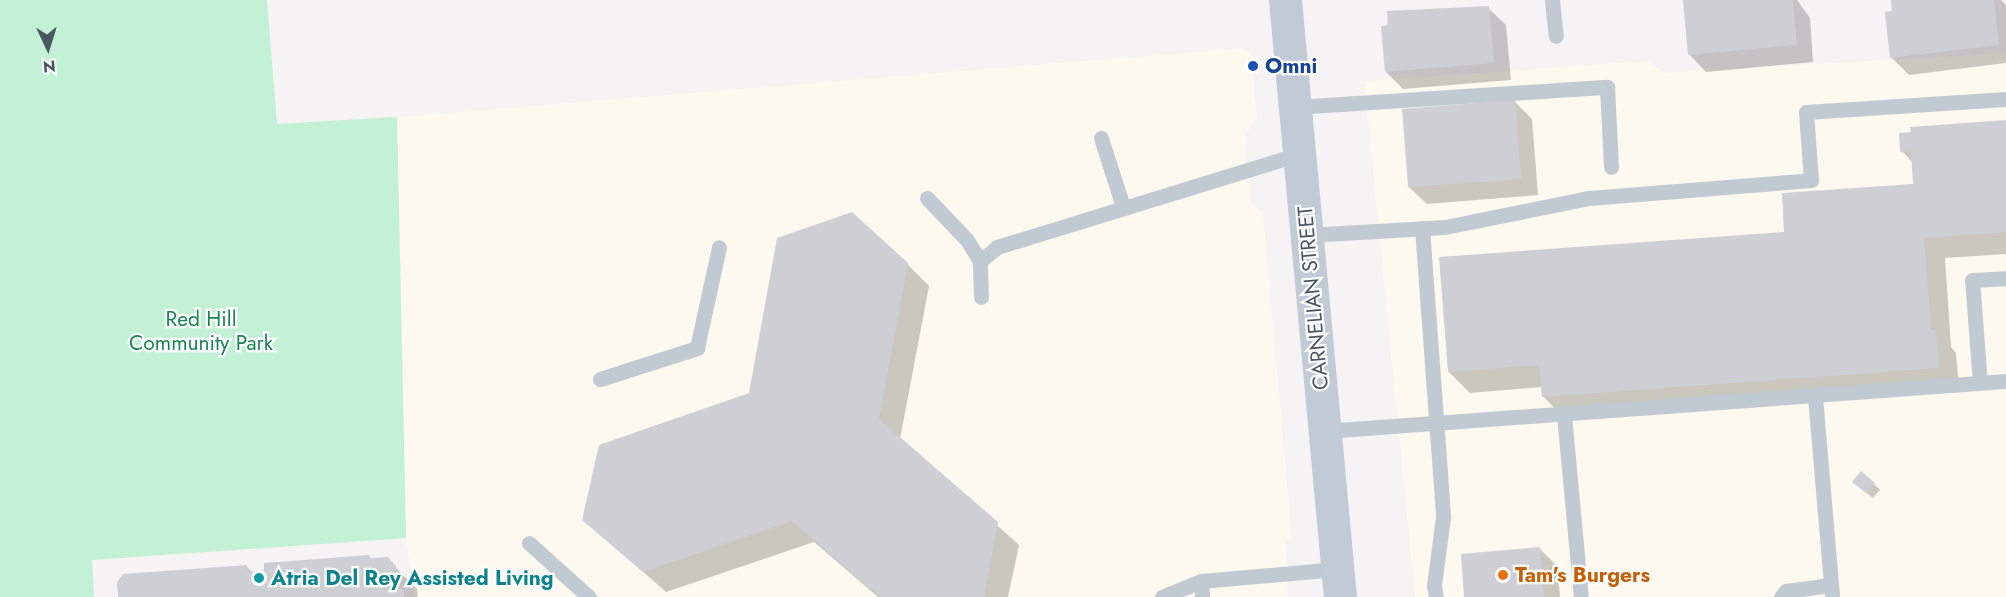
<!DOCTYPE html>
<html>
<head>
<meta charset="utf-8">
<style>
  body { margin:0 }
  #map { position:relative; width:2006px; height:597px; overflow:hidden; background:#f5f3f3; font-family:Jost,sans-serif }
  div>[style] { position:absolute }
  .commercial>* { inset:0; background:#fdf9ef }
  .green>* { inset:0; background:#c3f1d5 }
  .shadow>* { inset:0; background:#0003 }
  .building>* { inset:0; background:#cdcfd5 }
  .lane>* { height:15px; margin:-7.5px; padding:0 7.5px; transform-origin:7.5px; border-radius:7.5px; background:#c1cad2 }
  .secondary>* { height:33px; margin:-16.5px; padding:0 16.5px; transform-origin:16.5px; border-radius:16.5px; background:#c1cbd6 }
  .dots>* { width:16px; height:16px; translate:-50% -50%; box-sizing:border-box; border:3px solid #fff; border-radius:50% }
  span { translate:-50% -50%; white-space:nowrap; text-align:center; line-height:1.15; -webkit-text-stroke:4.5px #fff; paint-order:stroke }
  .transit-label { font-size:21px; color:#164399; font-weight:700 }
  .left { translate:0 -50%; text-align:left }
  .street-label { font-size:21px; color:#4a5661 }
  .park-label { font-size:21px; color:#17864f }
  .food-label { font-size:21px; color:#c56008; font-weight:700 }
  .culture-label { font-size:21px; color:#0d838f; font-weight:700 }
  .north { position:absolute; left:18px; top:18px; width:60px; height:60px; -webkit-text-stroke:4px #fff; paint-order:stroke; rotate:176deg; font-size:16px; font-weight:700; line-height:24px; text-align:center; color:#4a5661 }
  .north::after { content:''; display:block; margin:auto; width:21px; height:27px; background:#4a5661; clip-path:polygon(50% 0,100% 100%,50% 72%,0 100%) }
</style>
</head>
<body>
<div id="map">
  <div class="commercial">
    <i style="clip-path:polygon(1243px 48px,1251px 53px,1257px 117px,1245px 135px,1251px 202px,1263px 213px,1292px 537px,1285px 542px,1288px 597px,414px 597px,406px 538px,397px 117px)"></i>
    <i style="clip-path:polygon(2006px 53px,2006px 597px,1415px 597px,1364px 81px,1647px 61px,1665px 73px)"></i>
  </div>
  <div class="green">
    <i style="clip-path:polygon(0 0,267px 0,277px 124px,397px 117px,406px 538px,92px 560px,94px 597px,0 597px)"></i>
  </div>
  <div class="shadow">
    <i style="clip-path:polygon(1684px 0,1797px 0,1810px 18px,1813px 62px,1706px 72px,1689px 54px)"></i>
    <i style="clip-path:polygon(1892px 0,2001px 0,2006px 5px,2006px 63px,1909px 75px,1891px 57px)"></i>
    <i style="clip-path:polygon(1488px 8px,1506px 25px,1511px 80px,1403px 89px,1386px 72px,1388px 12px)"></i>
    <i style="clip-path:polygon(1515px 102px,1532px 119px,1538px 195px,1427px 204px,1409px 187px)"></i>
    <i style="clip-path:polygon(2006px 122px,2006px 254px,1945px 258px,1951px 347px,1956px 353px,1959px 388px,1564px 418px,1543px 396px,1542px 387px,1470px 393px,1449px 372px,1786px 233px,1915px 186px,1913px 163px,1902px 151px)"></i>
    <i style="clip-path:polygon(907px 264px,929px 286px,900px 439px,1019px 545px,1008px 597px,878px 597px,814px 542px,666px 592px,584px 520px,750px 394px)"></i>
    <i style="clip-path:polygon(1874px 484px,1880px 490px,1873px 498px,1860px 488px)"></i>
    <i style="clip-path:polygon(1540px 549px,1557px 566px,1560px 597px,1466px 597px)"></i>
    <i style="clip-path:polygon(369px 556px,372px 560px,387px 559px,417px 589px,418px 597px,119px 597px,246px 566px,253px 573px)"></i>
  </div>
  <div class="building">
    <i style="clip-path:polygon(1683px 0,1793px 0,1797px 45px,1688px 55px)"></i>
    <i style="clip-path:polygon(1891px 0,1994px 0,1999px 45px,1890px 58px,1885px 12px,1892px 11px)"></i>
    <i style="clip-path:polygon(1489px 6px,1494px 63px,1385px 72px,1381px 26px,1388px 25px,1387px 11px)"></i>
    <i style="clip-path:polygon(1515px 100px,1521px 179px,1408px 187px,1402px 109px)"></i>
    <i style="clip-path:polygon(2006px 120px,2006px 232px,1924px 238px,1931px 330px,1936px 330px,1939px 368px,1542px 397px,1539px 365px,1448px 372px,1439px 257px,1784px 232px,1782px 193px,1913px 184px,1911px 151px,1900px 152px,1899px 133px,1911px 132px,1910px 127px)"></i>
    <i style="clip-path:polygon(852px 212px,908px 263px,879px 419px,998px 522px,984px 597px,880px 597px,792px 521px,643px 572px,582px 520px,599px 445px,749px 393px,777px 238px)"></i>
    <i style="clip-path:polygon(1861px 471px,1875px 483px,1866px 493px,1852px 482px)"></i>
    <i style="clip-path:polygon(1540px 547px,1544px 597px,1464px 597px,1461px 554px)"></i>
    <i style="clip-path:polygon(369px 555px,370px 558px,388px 557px,396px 566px,398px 588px,404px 590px,404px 597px,118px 597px,117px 582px,123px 574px,247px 565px,248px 572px,264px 570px,264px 563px)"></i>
  </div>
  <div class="lane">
    <i style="left:1552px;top:0;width:36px;rotate:84deg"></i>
    <i style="left:1295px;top:107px;width:313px;rotate:-3.7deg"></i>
    <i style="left:1607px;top:87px;width:80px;rotate:87.1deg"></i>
    <i style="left:1101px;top:138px;width:72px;rotate:72.3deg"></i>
    <i style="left:927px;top:198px;width:58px;rotate:46.4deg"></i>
    <i style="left:967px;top:240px;width:25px;rotate:58deg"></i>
    <i style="left:1422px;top:228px;width:290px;rotate:85.8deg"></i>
    <i style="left:1443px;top:517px;width:69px;rotate:97.5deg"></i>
    <i style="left:1434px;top:585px;width:12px;rotate:81deg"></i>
    <i style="left:1307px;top:235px;width:138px;rotate:-3.3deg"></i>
    <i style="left:1445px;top:227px;width:147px;rotate:-11.4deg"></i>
    <i style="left:1589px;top:198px;width:223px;rotate:-4.6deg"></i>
    <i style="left:1811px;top:180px;width:68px;rotate:-94.2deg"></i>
    <i style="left:1806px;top:112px;width:200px;rotate:-3.7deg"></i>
    <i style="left:981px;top:297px;width:36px;rotate:-92deg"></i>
    <i style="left:980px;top:261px;width:22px;rotate:-39deg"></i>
    <i style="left:997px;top:247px;width:316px;rotate:-17.1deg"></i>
    <i style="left:600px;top:379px;width:102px;rotate:-17.7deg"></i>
    <i style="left:697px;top:348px;width:103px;rotate:-77.7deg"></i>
    <i style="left:1980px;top:383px;width:103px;rotate:-94.4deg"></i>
    <i style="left:1972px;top:280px;width:34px;rotate:-3deg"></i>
    <i style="left:1815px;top:397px;width:201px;rotate:85.1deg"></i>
    <i style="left:1564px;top:415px;width:183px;rotate:84.7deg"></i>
    <i style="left:1325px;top:431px;width:683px;rotate:-4.2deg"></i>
    <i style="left:529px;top:543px;width:81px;rotate:42deg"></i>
    <i style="left:1201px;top:581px;width:16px;rotate:86deg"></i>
    <i style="left:1162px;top:597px;width:42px;rotate:-22.3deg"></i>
    <i style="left:1201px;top:581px;width:137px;rotate:-5deg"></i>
    <i style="left:1781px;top:597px;width:8px;rotate:-50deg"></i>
    <i style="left:1786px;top:591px;width:45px;rotate:-7.6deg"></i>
  </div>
  <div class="secondary">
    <i style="left:1285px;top:0;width:600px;rotate:84.74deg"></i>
  </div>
  <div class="dots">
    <i style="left:1253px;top:66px;background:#1a4fb4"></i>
    <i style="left:1503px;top:575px;background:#e8710a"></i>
    <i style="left:259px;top:578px;background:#0f9aa8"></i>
  </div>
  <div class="transit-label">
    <span class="left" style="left:1265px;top:66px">Omni</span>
  </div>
  <div class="street-label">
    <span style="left:1313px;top:298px;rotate:-95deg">CARNELIAN STREET</span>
  </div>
  <div class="park-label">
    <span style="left:201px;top:331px">Red Hill<br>Community Park</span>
  </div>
  <div class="food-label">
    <span class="left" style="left:1515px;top:575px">Tam's Burgers</span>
  </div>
  <div class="culture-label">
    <span class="left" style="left:271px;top:578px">Atria Del Rey Assisted Living</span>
  </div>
  <div class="north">N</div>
</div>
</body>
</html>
